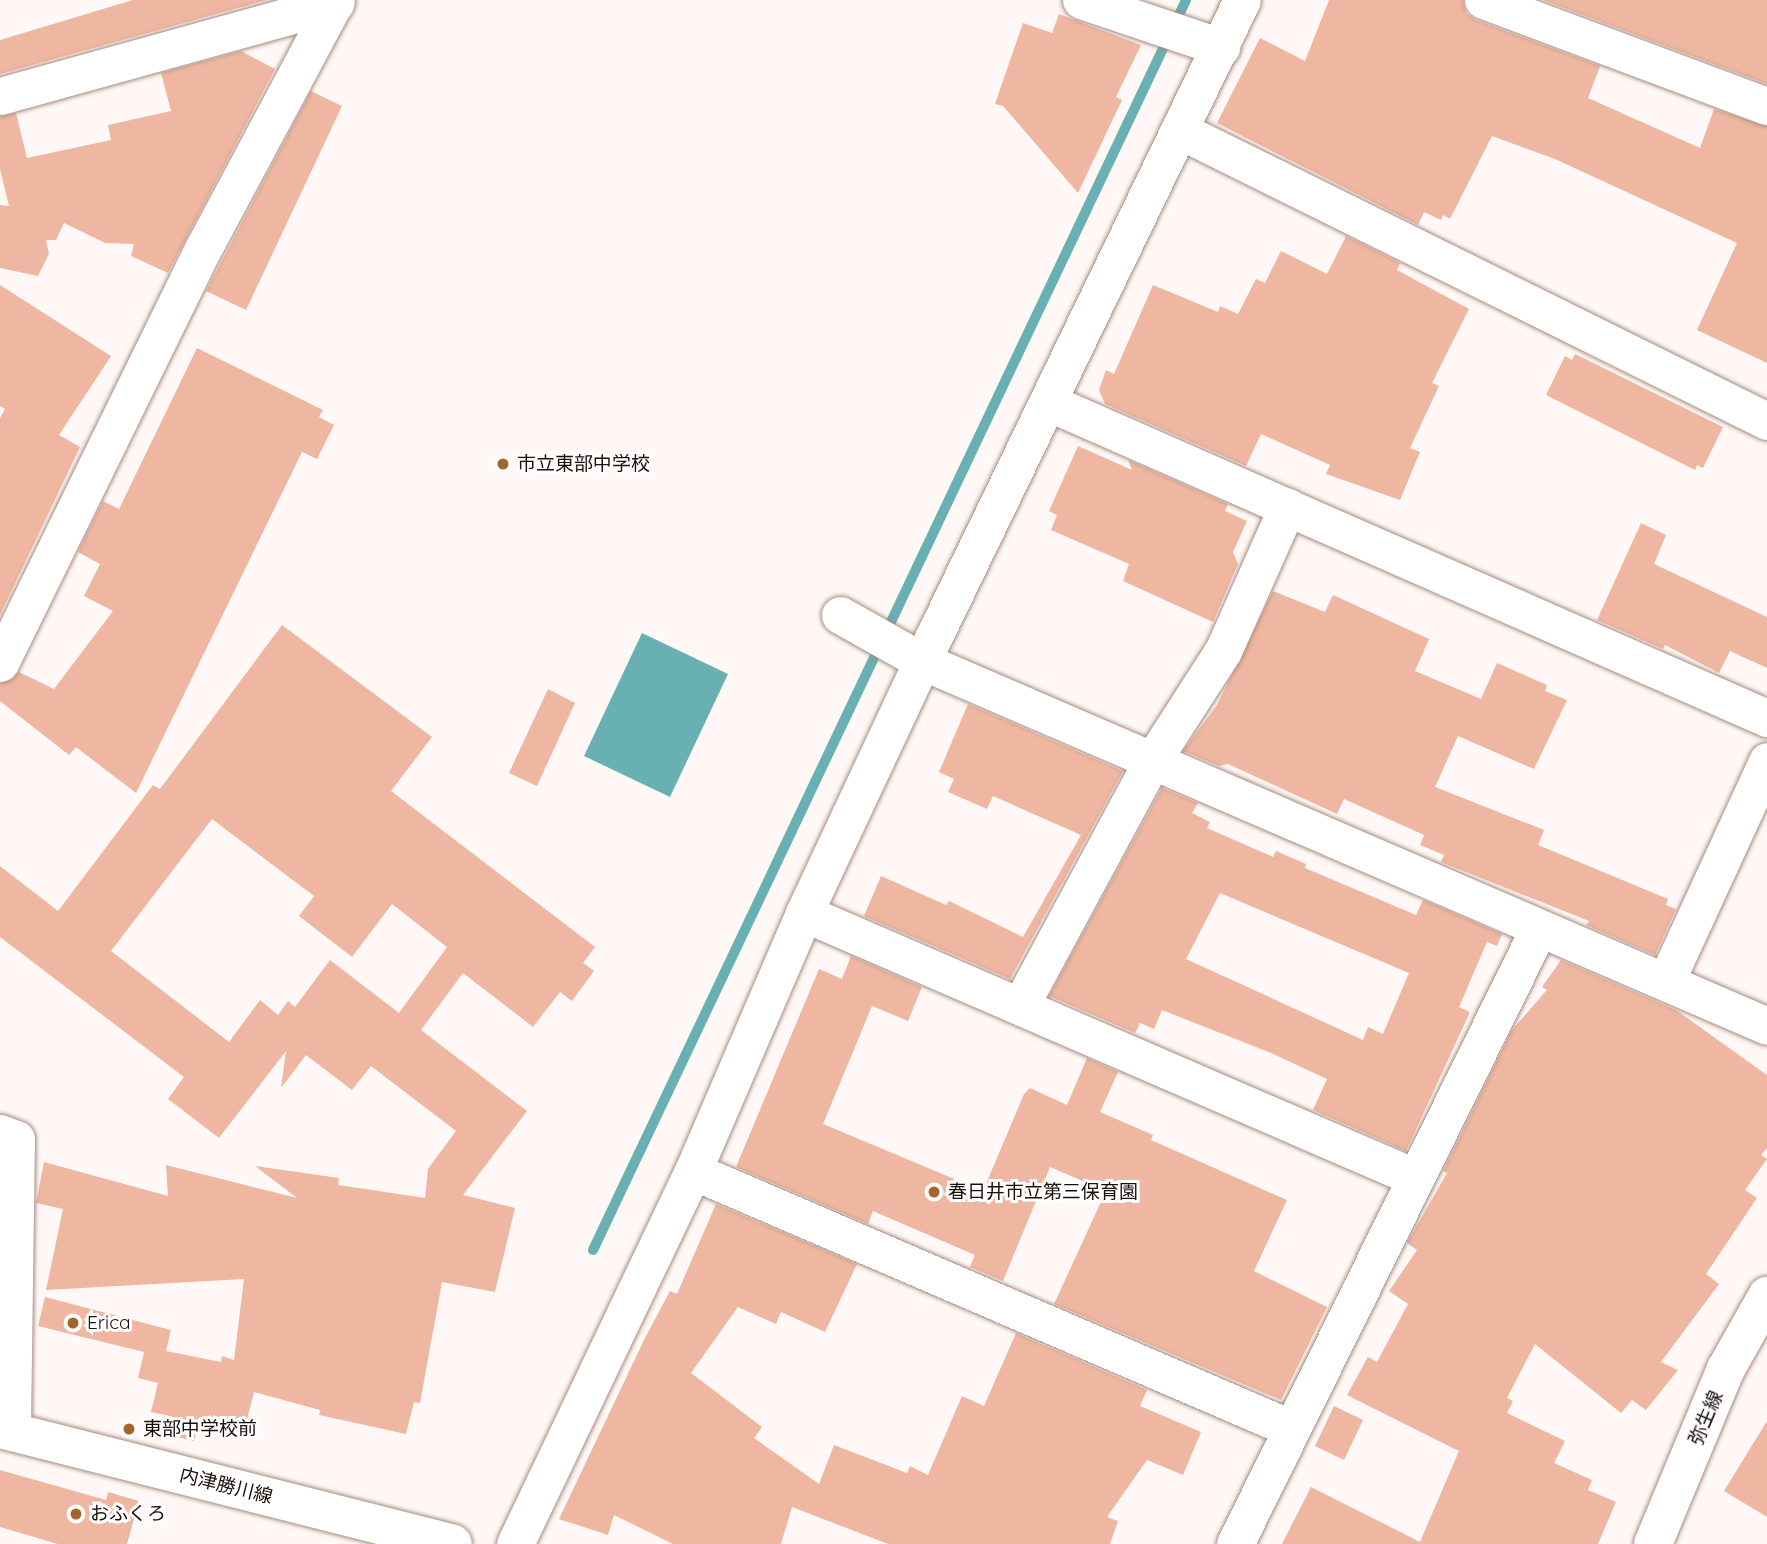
<!DOCTYPE html>
<html>
<head>
<meta charset="utf-8">
<style>
  body { margin:0 }
  #map { position:relative; width:1767px; height:1544px; overflow:hidden; background:#fff8f6; font-family:Quicksand,"Noto Sans JP",sans-serif }
  div>[style] { position:absolute }
  .water>* { inset:0; background:#68b0b1 }
  .stream>* { height:10px; margin:-5px; padding:0 5px; transform-origin:5px; border-radius:5px; background:#68b0b1 }
  .building>* { inset:0; background:#efb7a1 }
  .roads { filter:drop-shadow(0 0 2px #a78a7f) drop-shadow(0 0 2px #a78a7f) }
  .minor>* { height:37px; margin:-18.5px; padding:0 18.5px; transform-origin:18.5px; border-radius:18.5px; background:#fff }
  .tertiary>* { height:38px; margin:-19px; padding:0 19px; transform-origin:19px; border-radius:19px; background:#fff }
  .secondary>* { height:38px; margin:-19px; padding:0 19px; transform-origin:19px; border-radius:19px; background:#fff }
  .dots>* { width:19px; height:19px; translate:-50% -50%; box-sizing:border-box; border:4px solid #fff; border-radius:50% }
  span { translate:-50% -50%; white-space:nowrap; text-align:center; line-height:1.15; -webkit-text-stroke:6px #fff; paint-order:stroke }
  .poi-label { font-size:19px; color:#1a100c }
  .left { translate:0 -50%; text-align:left }
  .street-label { font-size:19px; color:#1a100c }
</style>
</head>
<body>
<div id="map">
  <div class="water">
    <i style="clip-path:polygon(642px 633px,728px 674px,670px 797px,584px 756px)"></i>
  </div>
  <div class="stream">
    <i style="left:593px;top:1250px;width:1384px;rotate:-64.62deg"></i>
  </div>
  <div class="building">
    <i style="clip-path:polygon(133px 0,267px 0,0 74px,0 40px)"></i>
    <i style="clip-path:polygon(1329px 0,1463px 0,1466px 13px,1476px 20px,1600px 66px,1588px 98px,1700px 148px,1714px 109px,1767px 126px,1767px 363px,1697px 330px,1737px 243px,1555px 159px,1492px 136px,1450px 219px,1443px 215px,1441px 220px,1424px 212px,1418px 225px,1217px 123px,1260px 38px,1305px 61px)"></i>
    <i style="clip-path:polygon(1543px 0,1767px 0,1767px 84px)"></i>
    <i style="clip-path:polygon(1059px 14px,1141px 45px,1116px 97px,1122px 100px,1078px 193px,1003px 106px,995px 104px,1023px 23px,1052px 33px)"></i>
    <i style="clip-path:polygon(241px 51px,275px 69px,168px 273px,131px 256px,134px 244px,105px 243px,64px 223px,56px 240px,46px 240px,49px 254px,38px 276px,0 268px,0 205px,9px 206px,0 169px,0 116px,16px 113px,27px 158px,111px 140px,108px 125px,171px 111px,161px 73px)"></i>
    <i style="clip-path:polygon(311px 91px,342px 106px,246px 310px,206px 291px)"></i>
    <i style="clip-path:polygon(1346px 236px,1400px 263px,1397px 270px,1469px 309px,1432px 383px,1439px 386px,1410px 448px,1420px 452px,1400px 500px,1326px 474px,1330px 465px,1261px 434px,1246px 466px,1105px 404px,1099px 390px,1106px 370px,1114px 374px,1153px 285px,1218px 312px,1220px 306px,1238px 314px,1256px 279px,1265px 283px,1281px 251px,1327px 274px)"></i>
    <i style="clip-path:polygon(0 285px,111px 356px,59px 435px,80px 447px,0 615px,0 418px,5px 409px,0 406px)"></i>
    <i style="clip-path:polygon(197px 348px,323px 410px,319px 417px,334px 425px,317px 459px,302px 452px,136px 793px,76px 747px,69px 755px,0 701px,0 684px,19px 672px,54px 689px,113px 611px,84px 596px,100px 564px,78px 552px,103px 501px,119px 509px)"></i>
    <i style="clip-path:polygon(1575px 354px,1723px 427px,1703px 468px,1697px 465px,1695px 470px,1546px 395px,1565px 356px,1572px 360px)"></i>
    <i style="clip-path:polygon(1078px 446px,1132px 470px,1128px 460px,1228px 504px,1225px 511px,1247px 521px,1233px 552px,1238px 564px,1213px 622px,1123px 581px,1129px 564px,1051px 530px,1057px 515px,1049px 511px)"></i>
    <i style="clip-path:polygon(1641px 523px,1666px 535px,1654px 564px,1767px 617px,1767px 668px,1730px 651px,1719px 673px,1665px 645px,1663px 649px,1597px 620px)"></i>
    <i style="clip-path:polygon(1273px 591px,1325px 612px,1333px 595px,1429px 639px,1415px 671px,1481px 699px,1497px 663px,1547px 685px,1545px 691px,1567px 700px,1534px 769px,1458px 736px,1435px 787px,1544px 830px,1538px 845px,1668px 899px,1666px 905px,1676px 909px,1655px 955px,1586px 925px,1589px 921px,1441px 862px,1444px 855px,1420px 845px,1424px 835px,1344px 799px,1337px 814px,1228px 764px,1219px 766px,1183px 751px,1217px 705px)"></i>
    <i style="clip-path:polygon(evenodd,282px 625px,432px 737px,391px 791px,595px 947px,583px 963px,594px 971px,572px 1001px,560px 992px,533px 1027px,463px 973px,421px 1030px,527px 1111px,463px 1195px,515px 1208px,495px 1292px,442px 1282px,420px 1403px,414px 1402px,406px 1434px,319px 1415px,320px 1410px,254px 1392px,243px 1435px,198px 1426px,194px 1441px,165px 1434px,170px 1416px,151px 1412px,158px 1383px,138px 1378px,144px 1352px,38px 1326px,45px 1297px,171px 1330px,166px 1351px,221px 1362px,222px 1356px,234px 1360px,244px 1279px,46px 1290px,63px 1209px,36px 1203px,44px 1162px,168px 1196px,166px 1165px,297px 1198px,255px 1166px,339px 1178px,338px 1185px,425px 1198px,428px 1169px,456px 1131px,371px 1066px,352px 1090px,306px 1055px,281px 1088px,286px 1051px,219px 1138px,168px 1099px,184px 1077px,0 937px,0 866px,58px 911px,153px 785px,160px 789px,282px 625px,212px 819px,314px 896px,299px 916px,352px 957px,392px 904px,447px 947px,399px 1013px,330px 960px,295px 1007px,288px 1001px,278px 1015px,260px 1000px,229px 1042px,111px 951px,212px 819px)"></i>
    <i style="clip-path:polygon(548px 689px,575px 703px,537px 786px,509px 773px)"></i>
    <i style="clip-path:polygon(968px 704px,1123px 771px,1010px 979px,864px 916px,881px 876px,946px 905px,949px 901px,1023px 937px,1081px 835px,993px 796px,987px 809px,948px 792px,954px 779px,939px 772px)"></i>
    <i style="clip-path:polygon(evenodd,1162px 788px,1198px 803px,1192px 813px,1210px 822px,1207px 828px,1273px 857px,1276px 851px,1306px 864px,1305px 868px,1416px 915px,1423px 900px,1502px 934px,1497px 946px,1487px 942px,1459px 1007px,1470px 1012px,1406px 1151px,1313px 1110px,1327px 1079px,1271px 1053px,1162px 1010px,1154px 1029px,1140px 1023px,1135px 1033px,1049px 996px,1162px 788px,1220px 893px,1409px 973px,1383px 1034px,1368px 1027px,1363px 1040px,1186px 959px,1220px 893px)"></i>
    <i style="clip-path:polygon(851px 956px,922px 987px,908px 1021px,872px 1006px,823px 1124px,983px 1191px,1024px 1094px,1030px 1088px,1067px 1105px,1087px 1058px,1118px 1072px,1100px 1112px,1153px 1135px,1151px 1140px,1287px 1200px,1254px 1271px,1327px 1307px,1281px 1400px,1054px 1304px,1106px 1191px,1050px 1167px,1003px 1281px,970px 1267px,975px 1255px,873px 1211px,868px 1224px,736px 1167px,819px 969px,842px 979px)"></i>
    <i style="clip-path:polygon(1561px 960px,1676px 1010px,1767px 1075px,1767px 1148px,1761px 1155px,1767px 1159px,1745px 1190px,1757px 1198px,1706px 1274px,1719px 1284px,1661px 1362px,1678px 1370px,1646px 1410px,1632px 1400px,1621px 1413px,1535px 1344px,1507px 1398px,1513px 1401px,1507px 1413px,1565px 1441px,1554px 1463px,1592px 1480px,1588px 1490px,1616px 1502px,1598px 1544px,1282px 1544px,1311px 1487px,1420px 1542px,1459px 1451px,1347px 1395px,1368px 1357px,1377px 1362px,1408px 1304px,1389px 1291px,1417px 1250px,1407px 1243px,1447px 1173px,1443px 1171px,1512px 1030px,1547px 990px,1542px 987px)"></i>
    <i style="clip-path:polygon(716px 1204px,857px 1264px,825px 1332px,781px 1312px,776px 1324px,738px 1307px,691px 1373px,762px 1427px,754px 1438px,819px 1484px,834px 1445px,907px 1473px,910px 1466px,928px 1475px,962px 1396px,984px 1406px,1016px 1333px,1147px 1390px,1140px 1406px,1201px 1432px,1183px 1475px,1147px 1460px,1107px 1517px,1118px 1521px,1110px 1544px,888px 1544px,792px 1507px,781px 1544px,673px 1544px,614px 1515px,608px 1535px,559px 1519px,644px 1340px,670px 1291px,677px 1294px)"></i>
    <i style="clip-path:polygon(1334px 1406px,1363px 1420px,1344px 1460px,1315px 1446px)"></i>
    <i style="clip-path:polygon(1767px 1421px,1767px 1517px,1724px 1491px)"></i>
    <i style="clip-path:polygon(0 1470px,106px 1500px,108px 1492px,139px 1501px,127px 1544px,58px 1544px,0 1527px)"></i>
  </div>
  <div class="roads">
    <div class="minor">
      <i style="left:1081px;top:0;width:148px;rotate:18.6deg"></i>
      <i style="left:1483px;top:0;width:303px;rotate:20.5deg"></i>
      <i style="left:0;top:96px;width:348px;rotate:-15.5deg"></i>
      <i style="left:1181px;top:131px;width:654px;rotate:26.33deg"></i>
      <i style="left:1050px;top:403px;width:783px;rotate:23.72deg"></i>
      <i style="left:840px;top:615px;width:94px;rotate:29.3deg"></i>
      <i style="left:922px;top:661px;width:920px;rotate:23.36deg"></i>
      <i style="left:0;top:663px;width:461px;rotate:-63.9deg"></i>
      <i style="left:203px;top:249px;width:282px;rotate:-61.9deg"></i>
      <i style="left:804px;top:913px;width:665px;rotate:23.4deg"></i>
      <i style="left:1666px;top:981px;width:242px;rotate:-65.3deg"></i>
      <i style="left:1020px;top:1006px;width:278px;rotate:-61.7deg"></i>
      <i style="left:1152px;top:761px;width:131px;rotate:-57.2deg"></i>
      <i style="left:1223px;top:651px;width:158px;rotate:-66deg"></i>
      <i style="left:0;top:1133px;width:17px;rotate:21deg"></i>
      <i style="left:16px;top:1139px;width:293px;rotate:90.8deg"></i>
      <i style="left:693px;top:1171px;width:650px;rotate:23.29deg"></i>
      <i style="left:515px;top:1544px;width:413px;rotate:-64.5deg"></i>
      <i style="left:693px;top:1171px;width:281px;rotate:-66.7deg"></i>
      <i style="left:804px;top:913px;width:278px;rotate:-64.9deg"></i>
      <i style="left:922px;top:661px;width:734px;rotate:-64.17deg"></i>
      <i style="left:1235px;top:1544px;width:685px;rotate:-63.73deg"></i>
    </div>
    <div class="tertiary">
      <i style="left:1653px;top:1544px;width:190px;rotate:-67.4deg"></i>
      <i style="left:1726px;top:1369px;width:84px;rotate:-60.7deg"></i>
    </div>
    <div class="secondary">
      <i style="left:0;top:1429px;width:467px;rotate:14.2deg"></i>
    </div>
  </div>
  <div class="dots">
    <i style="left:503px;top:464px;background:#a3652b"></i>
    <i style="left:934px;top:1192px;background:#a3652b"></i>
    <i style="left:73px;top:1323px;background:#a3652b"></i>
    <i style="left:129px;top:1429px;background:#a3652b"></i>
    <i style="left:76px;top:1514px;background:#a3652b"></i>
  </div>
  <div class="poi-label">
    <span class="left" style="left:517px;top:464px">市立東部中学校</span>
    <span class="left" style="left:948px;top:1192px">春日井市立第三保育園</span>
    <span class="left" style="left:87px;top:1323px">Erica</span>
    <span class="left" style="left:143px;top:1429px">東部中学校前</span>
    <span class="left" style="left:90px;top:1514px">おふくろ</span>
  </div>
  <div class="street-label">
    <span style="left:1706px;top:1418px;rotate:-67deg">弥生線</span>
    <span style="left:226px;top:1486px;rotate:14deg">内津勝川線</span>
  </div>
</div>
</body>
</html>
